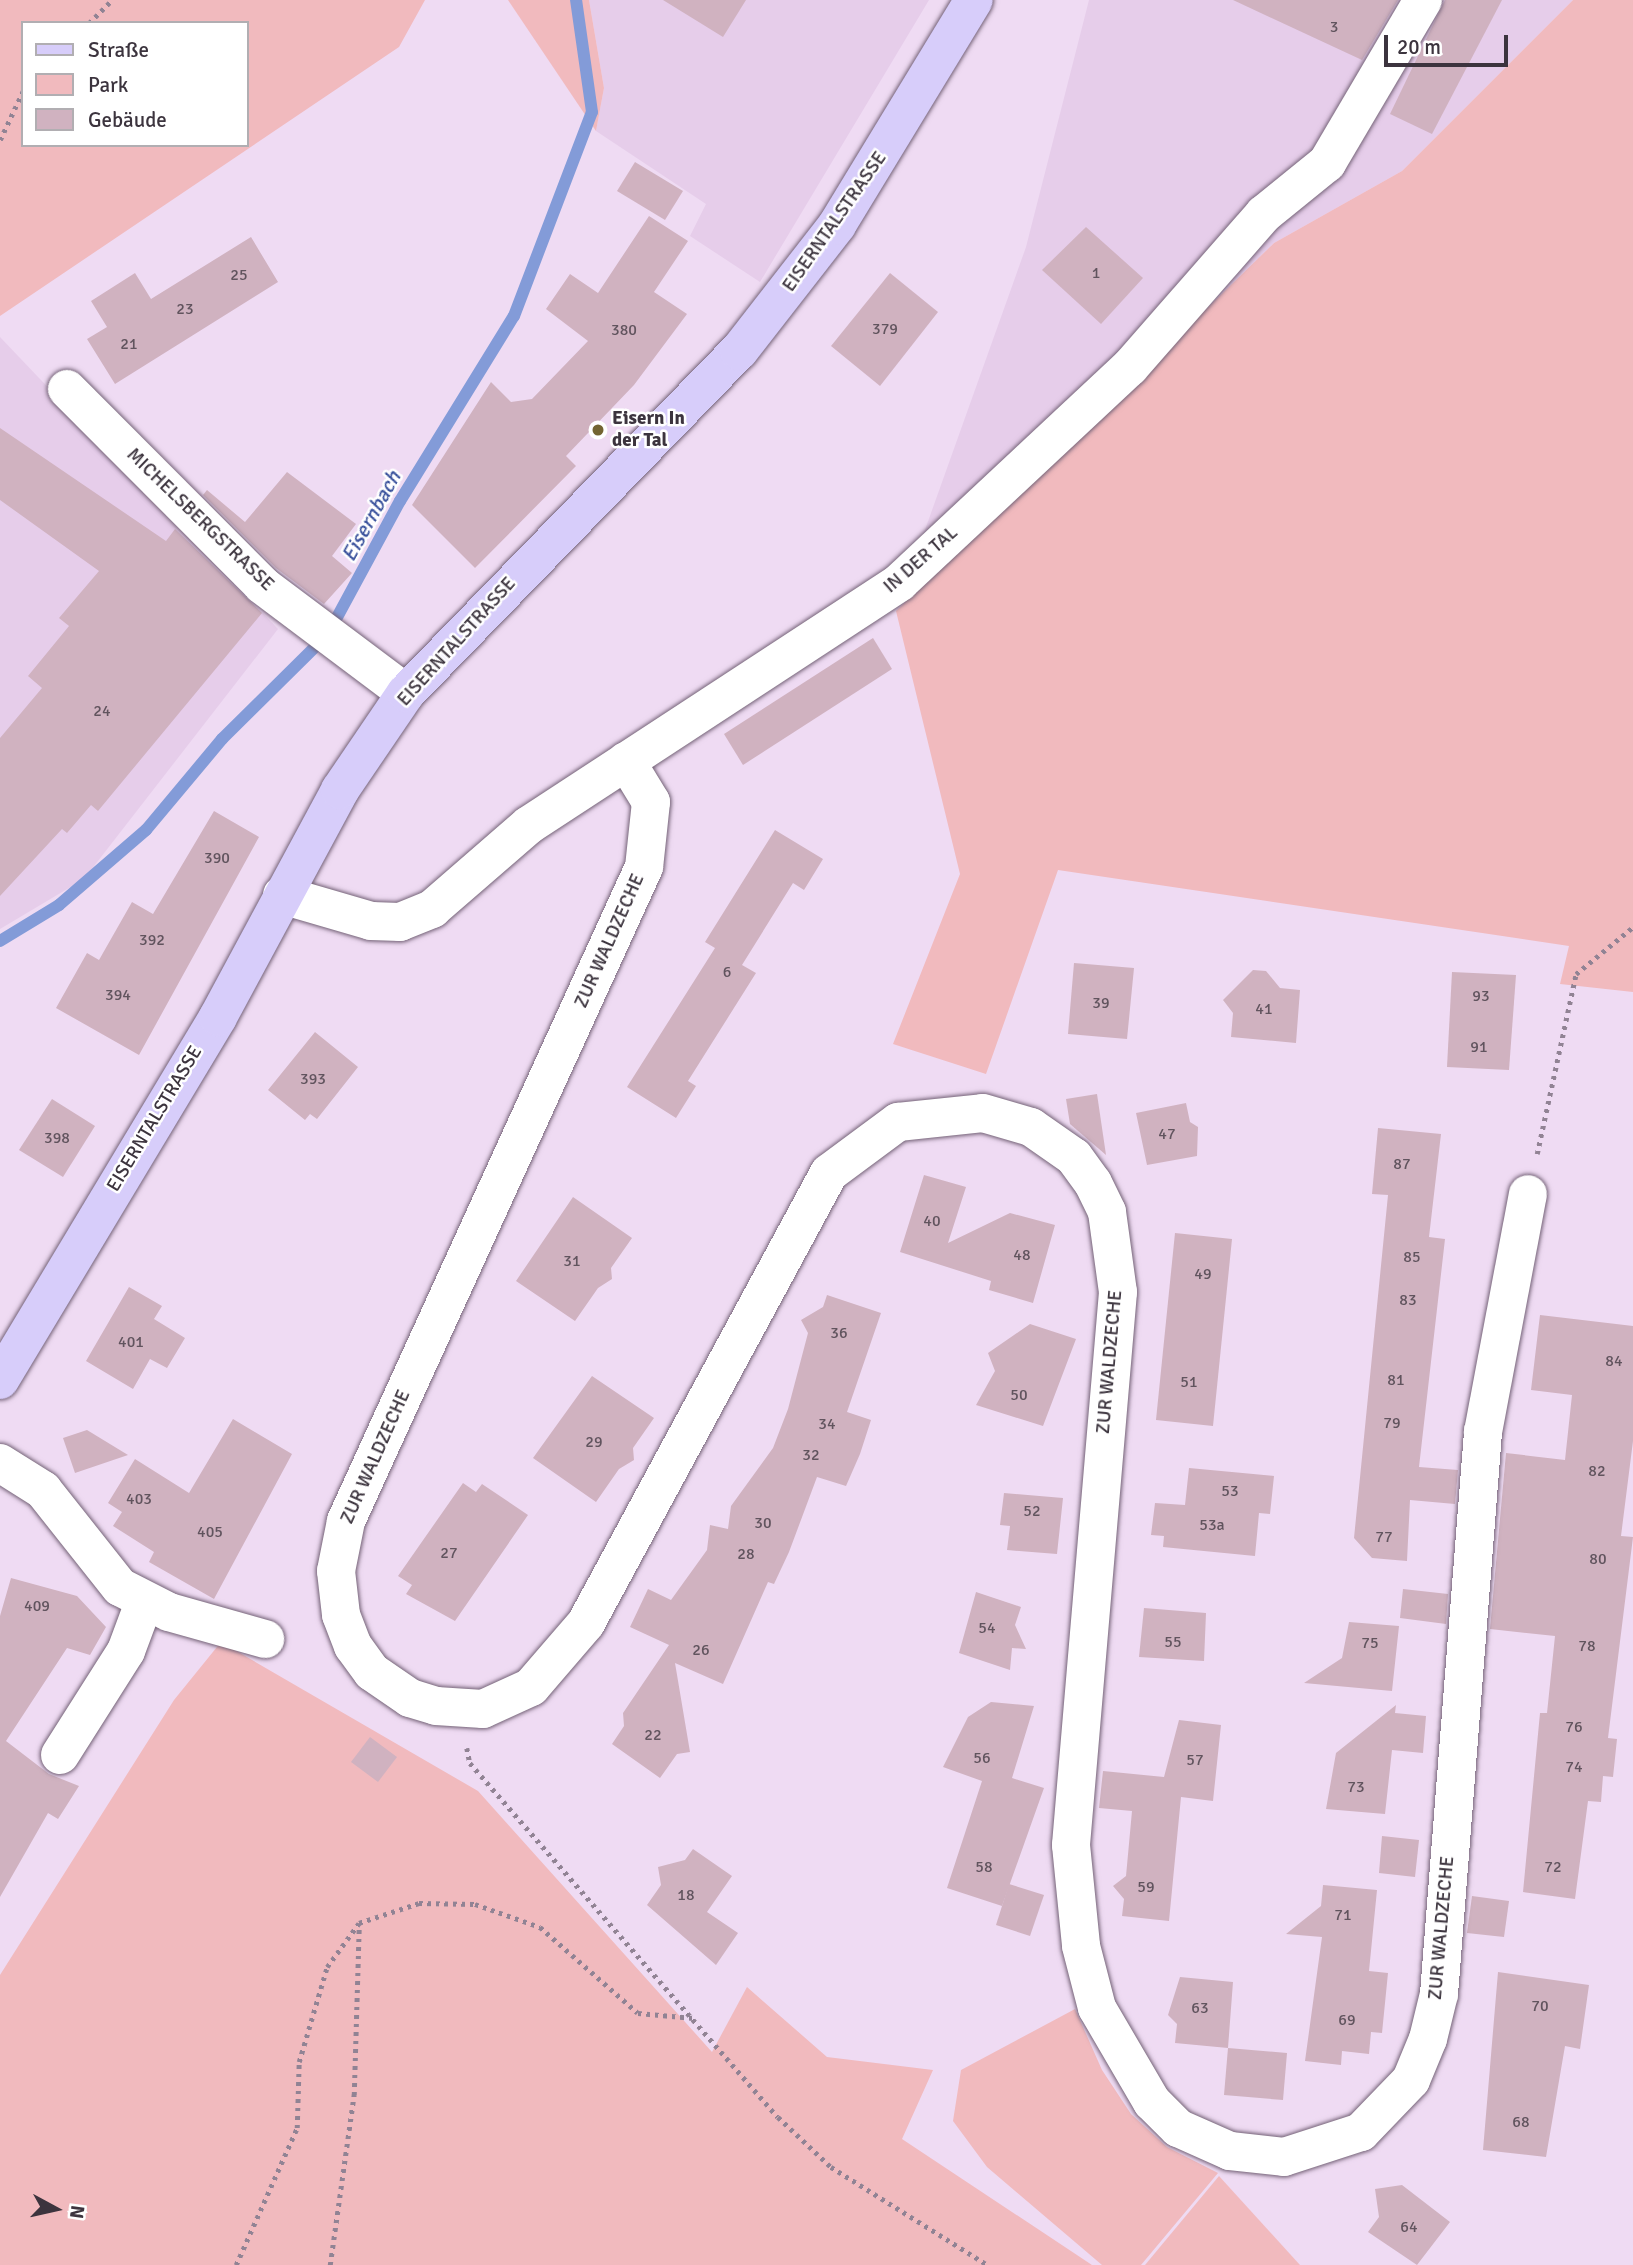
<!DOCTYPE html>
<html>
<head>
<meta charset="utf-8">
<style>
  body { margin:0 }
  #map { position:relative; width:1633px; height:2265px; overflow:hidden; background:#efdbf3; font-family:Signika,sans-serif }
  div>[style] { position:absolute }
  .built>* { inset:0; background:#e6cdea }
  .green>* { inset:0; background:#f1babe }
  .stream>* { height:12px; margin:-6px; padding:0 6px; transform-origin:6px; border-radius:6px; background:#839bd8 }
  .building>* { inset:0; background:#d0b2c0 }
  .path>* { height:4.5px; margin-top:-2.25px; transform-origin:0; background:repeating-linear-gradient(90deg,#918394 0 3.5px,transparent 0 8.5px) }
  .roads { filter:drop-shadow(0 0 2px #746277) drop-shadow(0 0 2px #746277) }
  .minor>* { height:38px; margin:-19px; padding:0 19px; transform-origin:19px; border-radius:19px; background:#fff }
  .major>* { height:38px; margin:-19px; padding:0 19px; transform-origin:19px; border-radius:19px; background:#d7cdfa }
  .dots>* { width:19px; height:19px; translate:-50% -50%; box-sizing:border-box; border:4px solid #fff; border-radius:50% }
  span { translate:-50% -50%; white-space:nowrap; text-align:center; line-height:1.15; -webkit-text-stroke:5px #fff; paint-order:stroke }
  .number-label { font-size:16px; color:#61545e }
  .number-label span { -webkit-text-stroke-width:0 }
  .street-label { font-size:19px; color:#3c343e }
  .poi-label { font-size:19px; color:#3c343e; font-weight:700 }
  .left { translate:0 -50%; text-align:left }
  .water-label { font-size:21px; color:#39519c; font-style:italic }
  .legend { position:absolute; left:21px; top:21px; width:228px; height:126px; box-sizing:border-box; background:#fff; border:2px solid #b1aeb2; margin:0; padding:9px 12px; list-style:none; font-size:21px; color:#3c343e }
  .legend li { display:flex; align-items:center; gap:14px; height:35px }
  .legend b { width:35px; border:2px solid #b1aeb2 }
  .north { position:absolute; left:21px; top:2174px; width:70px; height:70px; -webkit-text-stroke:5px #fff; paint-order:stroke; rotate:98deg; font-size:19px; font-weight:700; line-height:28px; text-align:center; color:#3c343e }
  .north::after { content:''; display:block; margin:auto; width:24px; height:32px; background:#3c343e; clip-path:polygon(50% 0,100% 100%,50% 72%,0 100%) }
  .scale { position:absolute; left:1384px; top:35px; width:124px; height:32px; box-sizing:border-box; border:4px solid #3c343e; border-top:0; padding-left:9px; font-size:21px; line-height:24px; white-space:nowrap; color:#3c343e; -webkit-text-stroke:5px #fff; paint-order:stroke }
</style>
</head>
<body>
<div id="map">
  <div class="built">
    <i style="clip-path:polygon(589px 0,929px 0,760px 282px,690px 236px,706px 204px,596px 131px,604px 88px)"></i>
    <i style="clip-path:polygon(1089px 0,1573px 0,1402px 171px,1274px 243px,896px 611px,1026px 247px)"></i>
    <i style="clip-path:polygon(0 337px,278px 629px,84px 879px,0 929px)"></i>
  </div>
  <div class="green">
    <i style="clip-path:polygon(evenodd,0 0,425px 0,399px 47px,0 316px,0 0,23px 23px,247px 23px,247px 145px,23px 145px,23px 23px)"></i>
    <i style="clip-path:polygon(508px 0,589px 0,604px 88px,596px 131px)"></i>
    <i style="clip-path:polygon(1573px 0,1633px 0,1633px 992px,1560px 984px,1569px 946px,1058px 870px,986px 1074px,893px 1044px,960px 874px,896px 611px,1274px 243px,1402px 171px)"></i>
    <i style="clip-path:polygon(221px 1642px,478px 1791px,712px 2052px,747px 1987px,827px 2057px,933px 2070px,902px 2139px,1092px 2265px,0 2265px,0 1975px,174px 1700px)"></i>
    <i style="clip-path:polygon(1075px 2009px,1102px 2070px,1131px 2114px,1167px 2147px,1218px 2173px,1141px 2265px,1102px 2265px,987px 2167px,953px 2121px,961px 2070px)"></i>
    <i style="clip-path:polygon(1219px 2176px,1300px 2265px,1145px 2265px)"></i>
  </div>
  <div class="stream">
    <i style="left:0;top:941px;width:69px;rotate:-31.4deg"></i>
    <i style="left:59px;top:905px;width:115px;rotate:-40.8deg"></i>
    <i style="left:146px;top:830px;width:119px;rotate:-50.1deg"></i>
    <i style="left:222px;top:739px;width:149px;rotate:-44.7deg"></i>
    <i style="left:328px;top:634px;width:151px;rotate:-61.6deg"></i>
    <i style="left:400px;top:501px;width:217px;rotate:-58.4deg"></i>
    <i style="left:514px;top:316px;width:218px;rotate:-69.1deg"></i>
    <i style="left:592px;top:112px;width:113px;rotate:-98.1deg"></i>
  </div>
  <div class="building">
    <i style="clip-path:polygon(663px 0,746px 0,723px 37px)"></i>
    <i style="clip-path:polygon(1233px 0,1398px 0,1362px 60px)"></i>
    <i style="clip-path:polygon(1445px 0,1502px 0,1432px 134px,1390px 114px)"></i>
    <i style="clip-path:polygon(635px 162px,683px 191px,665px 220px,617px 191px)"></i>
    <i style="clip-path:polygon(649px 216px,688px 241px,654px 292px,687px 314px,634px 385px,566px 456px,576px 466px,475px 568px,412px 505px,491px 382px,511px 402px,532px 399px,588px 341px,546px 309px,570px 274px,598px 293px)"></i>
    <i style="clip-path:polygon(1086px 227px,1143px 278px,1101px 324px,1042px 270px)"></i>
    <i style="clip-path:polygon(251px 237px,278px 282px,115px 384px,87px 339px,107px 327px,91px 301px,135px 273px,151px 299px)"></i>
    <i style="clip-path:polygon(890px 273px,938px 312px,880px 386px,831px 346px)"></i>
    <i style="clip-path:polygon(0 428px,166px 541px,175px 529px,262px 613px,98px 811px,91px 805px,67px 833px,62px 829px,0 896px,0 738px,42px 688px,28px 676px,69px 626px,59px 618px,99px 571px,0 500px)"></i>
    <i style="clip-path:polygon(287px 472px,356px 524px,332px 556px,352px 573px,324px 604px,276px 568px,203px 495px,207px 490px,245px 522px)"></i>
    <i style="clip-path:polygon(873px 638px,892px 669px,743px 765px,724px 734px)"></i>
    <i style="clip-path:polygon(214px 811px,259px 837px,139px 1055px,56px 1008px,87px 953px,99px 960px,132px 902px,153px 914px)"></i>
    <i style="clip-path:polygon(775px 830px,823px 859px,804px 890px,793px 883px,742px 965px,756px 973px,688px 1081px,696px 1086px,676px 1118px,627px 1087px,715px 948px,705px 942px)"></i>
    <i style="clip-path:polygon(1074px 963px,1134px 968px,1127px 1039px,1068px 1034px)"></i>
    <i style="clip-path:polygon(1253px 970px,1266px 971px,1280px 988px,1300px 990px,1296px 1043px,1231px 1037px,1233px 1013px,1223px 1000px)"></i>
    <i style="clip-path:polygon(1452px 972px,1516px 975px,1509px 1070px,1447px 1067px)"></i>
    <i style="clip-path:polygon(315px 1032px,358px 1067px,317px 1119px,310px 1114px,305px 1120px,268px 1090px)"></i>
    <i style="clip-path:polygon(1097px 1094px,1106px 1155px,1070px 1124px,1066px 1099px)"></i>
    <i style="clip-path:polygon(52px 1099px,95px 1126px,63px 1177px,19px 1150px)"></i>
    <i style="clip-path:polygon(1186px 1103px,1190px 1122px,1198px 1127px,1197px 1156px,1147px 1165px,1136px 1113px)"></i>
    <i style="clip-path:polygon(1378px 1128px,1441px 1134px,1429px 1237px,1445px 1239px,1419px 1467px,1458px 1470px,1455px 1504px,1410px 1500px,1407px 1561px,1372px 1558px,1354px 1538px,1388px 1195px,1372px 1194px)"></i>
    <i style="clip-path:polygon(924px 1175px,966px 1187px,948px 1243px,1010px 1213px,1055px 1225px,1033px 1303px,989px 1290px,991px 1281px,900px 1252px)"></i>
    <i style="clip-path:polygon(573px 1197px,632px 1238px,611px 1268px,612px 1279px,598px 1288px,575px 1321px,516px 1281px)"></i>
    <i style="clip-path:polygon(1175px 1233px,1232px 1239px,1213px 1426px,1156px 1420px)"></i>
    <i style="clip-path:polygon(129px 1287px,162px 1306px,154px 1319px,185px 1338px,167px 1368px,150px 1359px,133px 1389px,86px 1361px)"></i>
    <i style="clip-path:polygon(827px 1295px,881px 1313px,847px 1412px,871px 1420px,860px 1454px,846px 1486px,817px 1477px,789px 1552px,774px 1584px,768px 1582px,723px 1684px,675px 1663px,690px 1752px,677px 1754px,660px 1778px,612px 1744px,624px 1726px,623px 1713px,669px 1645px,630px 1627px,648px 1589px,671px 1600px,707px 1550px,710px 1525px,728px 1529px,731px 1506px,773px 1448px,788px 1409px,808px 1333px,801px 1320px,823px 1307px)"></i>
    <i style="clip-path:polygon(1540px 1315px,1633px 1326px,1633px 1441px,1621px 1536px,1633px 1537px,1608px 1738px,1617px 1739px,1613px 1777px,1603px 1776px,1601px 1802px,1588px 1801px,1575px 1899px,1523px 1892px,1540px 1713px,1547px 1713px,1555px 1636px,1490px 1629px,1506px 1453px,1565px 1460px,1572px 1395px,1531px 1390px)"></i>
    <i style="clip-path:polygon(1030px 1324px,1076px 1339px,1043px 1426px,976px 1405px,995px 1371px,988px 1353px)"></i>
    <i style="clip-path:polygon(592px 1376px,654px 1418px,633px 1448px,634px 1460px,619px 1469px,596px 1502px,533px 1458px)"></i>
    <i style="clip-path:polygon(233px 1419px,292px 1454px,214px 1599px,149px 1562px,154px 1552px,113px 1526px,122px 1512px,108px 1503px,135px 1459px,189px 1493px)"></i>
    <i style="clip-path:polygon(87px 1430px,128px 1455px,75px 1473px,63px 1438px)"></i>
    <i style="clip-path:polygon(1189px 1468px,1274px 1476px,1270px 1514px,1259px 1513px,1255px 1556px,1163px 1547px,1164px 1536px,1151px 1535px,1155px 1503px,1185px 1505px)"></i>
    <i style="clip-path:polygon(463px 1483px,476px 1492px,482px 1484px,528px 1515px,455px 1621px,406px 1594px,412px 1585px,398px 1576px)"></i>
    <i style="clip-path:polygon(1004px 1493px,1063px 1498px,1057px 1554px,1007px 1550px,1010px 1526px,1000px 1525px)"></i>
    <i style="clip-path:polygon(11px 1578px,77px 1596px,106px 1627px,90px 1655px,67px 1648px,6px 1741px,49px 1774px,79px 1786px,58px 1819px,48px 1813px,0 1897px,0 1616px)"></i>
    <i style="clip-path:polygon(1403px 1589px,1448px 1594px,1446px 1624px,1400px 1618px)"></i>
    <i style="clip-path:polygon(976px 1592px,1021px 1607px,1015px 1625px,1026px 1649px,1012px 1648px,1010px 1670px,959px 1653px)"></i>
    <i style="clip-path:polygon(1144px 1608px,1206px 1613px,1204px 1661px,1139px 1657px)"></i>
    <i style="clip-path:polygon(1349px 1622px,1399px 1626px,1392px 1691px,1304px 1683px,1342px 1658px)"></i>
    <i style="clip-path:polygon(991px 1702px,1034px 1706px,1012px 1778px,1044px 1788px,1002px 1906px,947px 1888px,982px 1781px,943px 1767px,968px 1717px)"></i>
    <i style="clip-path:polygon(1396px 1705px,1395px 1713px,1426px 1716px,1423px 1753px,1392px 1750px,1385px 1814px,1326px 1809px,1336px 1753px)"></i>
    <i style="clip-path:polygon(1179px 1720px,1221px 1725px,1213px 1801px,1181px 1797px,1169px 1921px,1122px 1916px,1124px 1899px,1113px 1886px,1126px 1876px,1132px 1811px,1099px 1808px,1103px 1771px,1164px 1777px)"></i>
    <i style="clip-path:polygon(370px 1737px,397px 1757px,378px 1782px,351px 1762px)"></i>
    <i style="clip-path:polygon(1382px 1836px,1419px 1840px,1415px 1877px,1379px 1873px)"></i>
    <i style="clip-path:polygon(693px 1849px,732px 1876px,707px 1912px,738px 1933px,716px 1965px,647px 1905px,661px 1885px,658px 1867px,685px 1860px)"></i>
    <i style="clip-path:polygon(1009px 1884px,1044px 1895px,1030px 1936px,996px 1925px)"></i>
    <i style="clip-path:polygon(1323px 1885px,1377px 1890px,1369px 1971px,1388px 1973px,1382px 2033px,1371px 2032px,1369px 2054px,1342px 2051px,1341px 2065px,1305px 2061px,1322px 1937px,1286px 1934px,1321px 1906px)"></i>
    <i style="clip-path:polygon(1472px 1896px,1509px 1901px,1504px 1937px,1467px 1933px)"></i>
    <i style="clip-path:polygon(1498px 1972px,1589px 1985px,1580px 2049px,1565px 2046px,1546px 2157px,1483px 2150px)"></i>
    <i style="clip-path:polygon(1180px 1977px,1233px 1982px,1228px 2048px,1175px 2043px,1177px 2024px,1168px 2015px)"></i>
    <i style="clip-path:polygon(1228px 2048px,1287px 2053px,1283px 2100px,1224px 2095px)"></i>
    <i style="clip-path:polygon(1402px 2185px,1450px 2222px,1417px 2265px,1368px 2232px,1379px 2217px,1375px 2189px)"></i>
  </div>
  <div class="path">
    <i style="left:89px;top:23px;width:33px;rotate:-45deg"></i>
    <i style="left:0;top:140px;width:54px;rotate:-64.9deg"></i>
    <i style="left:1537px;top:1154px;width:184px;rotate:-77.8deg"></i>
    <i style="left:1576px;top:974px;width:74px;rotate:-39.5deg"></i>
    <i style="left:467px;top:1748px;width:15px;rotate:79deg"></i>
    <i style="left:470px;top:1763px;width:469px;rotate:49deg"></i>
    <i style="left:778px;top:2117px;width:73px;rotate:43.3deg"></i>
    <i style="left:831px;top:2167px;width:185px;rotate:32deg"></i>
    <i style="left:236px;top:2265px;width:150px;rotate:-66deg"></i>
    <i style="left:297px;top:2128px;width:66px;rotate:-88.3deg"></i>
    <i style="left:299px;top:2062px;width:99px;rotate:-73.6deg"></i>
    <i style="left:327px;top:1967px;width:54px;rotate:-54deg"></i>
    <i style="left:330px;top:2265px;width:172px;rotate:-82deg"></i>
    <i style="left:354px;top:2095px;width:172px;rotate:-88.3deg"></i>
    <i style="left:359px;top:1923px;width:63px;rotate:-18.4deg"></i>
    <i style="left:419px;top:1903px;width:56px;rotate:1deg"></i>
    <i style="left:475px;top:1904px;width:69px;rotate:19.5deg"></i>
    <i style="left:540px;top:1927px;width:130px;rotate:41.3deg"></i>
    <i style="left:638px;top:2013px;width:56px;rotate:5.1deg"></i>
  </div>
  <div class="roads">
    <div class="minor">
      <i style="left:67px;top:389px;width:276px;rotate:45.1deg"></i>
      <i style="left:262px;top:585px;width:180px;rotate:36.9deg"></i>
      <i style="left:626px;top:761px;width:48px;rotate:58.6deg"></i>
      <i style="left:651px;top:802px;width:65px;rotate:96.1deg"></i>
      <i style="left:644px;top:867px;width:719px;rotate:114.5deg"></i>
      <i style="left:346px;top:1521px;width:51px;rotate:101.3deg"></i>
      <i style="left:336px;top:1571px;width:44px;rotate:83.5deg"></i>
      <i style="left:341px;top:1615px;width:33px;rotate:69deg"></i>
      <i style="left:353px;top:1646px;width:32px;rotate:54deg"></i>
      <i style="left:372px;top:1672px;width:46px;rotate:34.4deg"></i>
      <i style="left:410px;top:1698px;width:27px;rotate:17deg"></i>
      <i style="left:436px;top:1706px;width:47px;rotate:3.7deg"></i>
      <i style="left:483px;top:1709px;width:53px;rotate:-24.6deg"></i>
      <i style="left:531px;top:1687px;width:84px;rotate:-49.3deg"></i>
      <i style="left:586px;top:1623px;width:511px;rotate:-61.63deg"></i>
      <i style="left:829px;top:1173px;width:86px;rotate:-36.5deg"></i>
      <i style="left:898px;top:1122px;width:85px;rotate:-6deg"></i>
      <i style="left:983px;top:1113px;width:50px;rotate:16.3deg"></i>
      <i style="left:1031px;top:1127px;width:52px;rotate:34.9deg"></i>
      <i style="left:1074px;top:1157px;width:32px;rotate:54deg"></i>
      <i style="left:1093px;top:1183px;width:32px;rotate:64deg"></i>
      <i style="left:1107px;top:1212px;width:81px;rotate:82.2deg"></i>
      <i style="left:1118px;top:1292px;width:555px;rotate:94.86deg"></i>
      <i style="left:1071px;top:1845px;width:101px;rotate:84.3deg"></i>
      <i style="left:1081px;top:1946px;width:64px;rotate:75.5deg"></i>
      <i style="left:1097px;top:2008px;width:109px;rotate:59.7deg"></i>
      <i style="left:1152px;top:2102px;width:37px;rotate:45deg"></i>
      <i style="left:1178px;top:2128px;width:57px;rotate:23.9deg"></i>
      <i style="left:1230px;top:2151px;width:54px;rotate:6.3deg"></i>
      <i style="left:1284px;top:2157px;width:81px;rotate:-18deg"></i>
      <i style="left:1361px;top:2132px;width:72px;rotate:-46.1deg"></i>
      <i style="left:1411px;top:2080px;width:44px;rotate:-67.5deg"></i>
      <i style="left:1428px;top:2039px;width:46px;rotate:-76.3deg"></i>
      <i style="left:1439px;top:1994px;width:564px;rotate:-85.52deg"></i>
      <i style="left:1483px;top:1432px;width:242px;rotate:-79.3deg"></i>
      <i style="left:282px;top:895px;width:93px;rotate:16.3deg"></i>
      <i style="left:371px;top:921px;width:29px;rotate:2deg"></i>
      <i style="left:400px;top:922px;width:35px;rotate:-22deg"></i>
      <i style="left:432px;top:909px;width:128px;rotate:-40.9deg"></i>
      <i style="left:529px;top:825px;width:443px;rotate:-33.2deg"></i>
      <i style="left:900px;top:582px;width:315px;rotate:-43.1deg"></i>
      <i style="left:1130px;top:367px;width:203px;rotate:-48.8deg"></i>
      <i style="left:1264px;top:214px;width:81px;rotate:-39deg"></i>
      <i style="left:1327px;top:163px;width:189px;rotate:-59.5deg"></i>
      <i style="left:0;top:1463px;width:51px;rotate:32.1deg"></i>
      <i style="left:43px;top:1490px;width:124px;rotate:51.6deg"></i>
      <i style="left:120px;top:1587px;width:55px;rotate:27deg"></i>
      <i style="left:169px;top:1612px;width:100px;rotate:15.7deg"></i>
      <i style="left:60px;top:1755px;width:123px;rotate:-57.6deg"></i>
      <i style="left:126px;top:1651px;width:54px;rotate:-69.6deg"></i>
    </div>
    <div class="major">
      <i style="left:0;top:1380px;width:423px;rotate:-59deg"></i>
      <i style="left:218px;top:1017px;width:258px;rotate:-61.7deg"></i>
      <i style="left:340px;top:790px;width:117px;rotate:-55.8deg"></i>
      <i style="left:406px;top:693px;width:477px;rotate:-45.8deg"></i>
      <i style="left:739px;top:351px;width:160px;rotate:-52.1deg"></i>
      <i style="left:837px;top:225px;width:263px;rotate:-58.7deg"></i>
    </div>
  </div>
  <div class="dots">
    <i style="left:598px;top:430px;background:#736432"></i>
  </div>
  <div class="number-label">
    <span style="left:1334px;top:27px">3</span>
    <span style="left:1096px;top:273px">1</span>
    <span style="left:239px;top:275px">25</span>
    <span style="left:185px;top:309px">23</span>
    <span style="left:885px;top:329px">379</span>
    <span style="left:624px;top:330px">380</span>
    <span style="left:129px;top:344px">21</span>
    <span style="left:102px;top:711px">24</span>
    <span style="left:217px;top:858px">390</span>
    <span style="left:152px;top:940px">392</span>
    <span style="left:727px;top:972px">6</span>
    <span style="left:118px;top:995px">394</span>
    <span style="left:1481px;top:996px">93</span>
    <span style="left:1101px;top:1003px">39</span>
    <span style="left:1264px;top:1009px">41</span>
    <span style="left:1479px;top:1047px">91</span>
    <span style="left:313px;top:1079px">393</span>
    <span style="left:1167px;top:1134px">47</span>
    <span style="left:57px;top:1138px">398</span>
    <span style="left:1402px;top:1164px">87</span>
    <span style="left:932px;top:1221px">40</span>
    <span style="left:1022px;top:1255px">48</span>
    <span style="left:1412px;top:1257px">85</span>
    <span style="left:572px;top:1261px">31</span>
    <span style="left:1203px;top:1274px">49</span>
    <span style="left:1408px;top:1300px">83</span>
    <span style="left:839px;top:1333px">36</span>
    <span style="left:131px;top:1342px">401</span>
    <span style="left:1614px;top:1361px">84</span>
    <span style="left:1396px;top:1380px">81</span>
    <span style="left:1189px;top:1382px">51</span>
    <span style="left:1019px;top:1395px">50</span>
    <span style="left:1392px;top:1423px">79</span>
    <span style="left:827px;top:1424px">34</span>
    <span style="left:594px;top:1442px">29</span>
    <span style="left:811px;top:1455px">32</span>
    <span style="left:1597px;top:1471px">82</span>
    <span style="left:1230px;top:1491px">53</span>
    <span style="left:139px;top:1499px">403</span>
    <span style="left:1032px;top:1511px">52</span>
    <span style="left:763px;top:1523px">30</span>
    <span style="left:1212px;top:1525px">53a</span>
    <span style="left:210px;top:1532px">405</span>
    <span style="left:1384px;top:1537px">77</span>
    <span style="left:449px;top:1553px">27</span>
    <span style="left:746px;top:1554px">28</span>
    <span style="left:1598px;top:1559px">80</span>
    <span style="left:37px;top:1606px">409</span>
    <span style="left:987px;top:1628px">54</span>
    <span style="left:1173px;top:1642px">55</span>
    <span style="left:1370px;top:1643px">75</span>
    <span style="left:1587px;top:1646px">78</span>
    <span style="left:701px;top:1650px">26</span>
    <span style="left:1574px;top:1727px">76</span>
    <span style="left:653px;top:1735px">22</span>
    <span style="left:982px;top:1758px">56</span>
    <span style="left:1195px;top:1760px">57</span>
    <span style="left:1574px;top:1767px">74</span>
    <span style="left:1356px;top:1787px">73</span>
    <span style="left:984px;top:1867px">58</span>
    <span style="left:1553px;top:1867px">72</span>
    <span style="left:1146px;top:1887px">59</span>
    <span style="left:686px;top:1895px">18</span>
    <span style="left:1343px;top:1915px">71</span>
    <span style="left:1540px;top:2006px">70</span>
    <span style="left:1200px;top:2008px">63</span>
    <span style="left:1347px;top:2020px">69</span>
    <span style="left:1521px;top:2122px">68</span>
    <span style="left:1409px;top:2227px">64</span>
  </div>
  <div class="street-label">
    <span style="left:835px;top:222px;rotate:-55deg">EISERNTALSTRASSE</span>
    <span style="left:200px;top:520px;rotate:44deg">MICHELSBERGSTRASSE</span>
    <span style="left:921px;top:560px;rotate:-41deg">IN DER TAL</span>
    <span style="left:457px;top:642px;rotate:-48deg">EISERNTALSTRASSE</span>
    <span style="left:610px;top:941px;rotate:-66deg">ZUR WALDZECHE</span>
    <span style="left:155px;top:1119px;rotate:-59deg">EISERNTALSTRASSE</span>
    <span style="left:1110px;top:1362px;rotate:-85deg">ZUR WALDZECHE</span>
    <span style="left:376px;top:1457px;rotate:-66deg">ZUR WALDZECHE</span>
    <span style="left:1442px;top:1928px;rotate:-85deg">ZUR WALDZECHE</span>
  </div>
  <div class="poi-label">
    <span class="left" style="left:612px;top:430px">Eisern In<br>der Tal</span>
  </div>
  <div class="water-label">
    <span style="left:371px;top:516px;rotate:-61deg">Eisernbach</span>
  </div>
  <ul class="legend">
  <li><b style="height:9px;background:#d7cdfa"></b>Straße</li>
  <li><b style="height:19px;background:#f1babe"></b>Park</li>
  <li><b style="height:19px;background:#d0b2c0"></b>Gebäude</li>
  </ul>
  <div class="north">N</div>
  <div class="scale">20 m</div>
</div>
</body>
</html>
